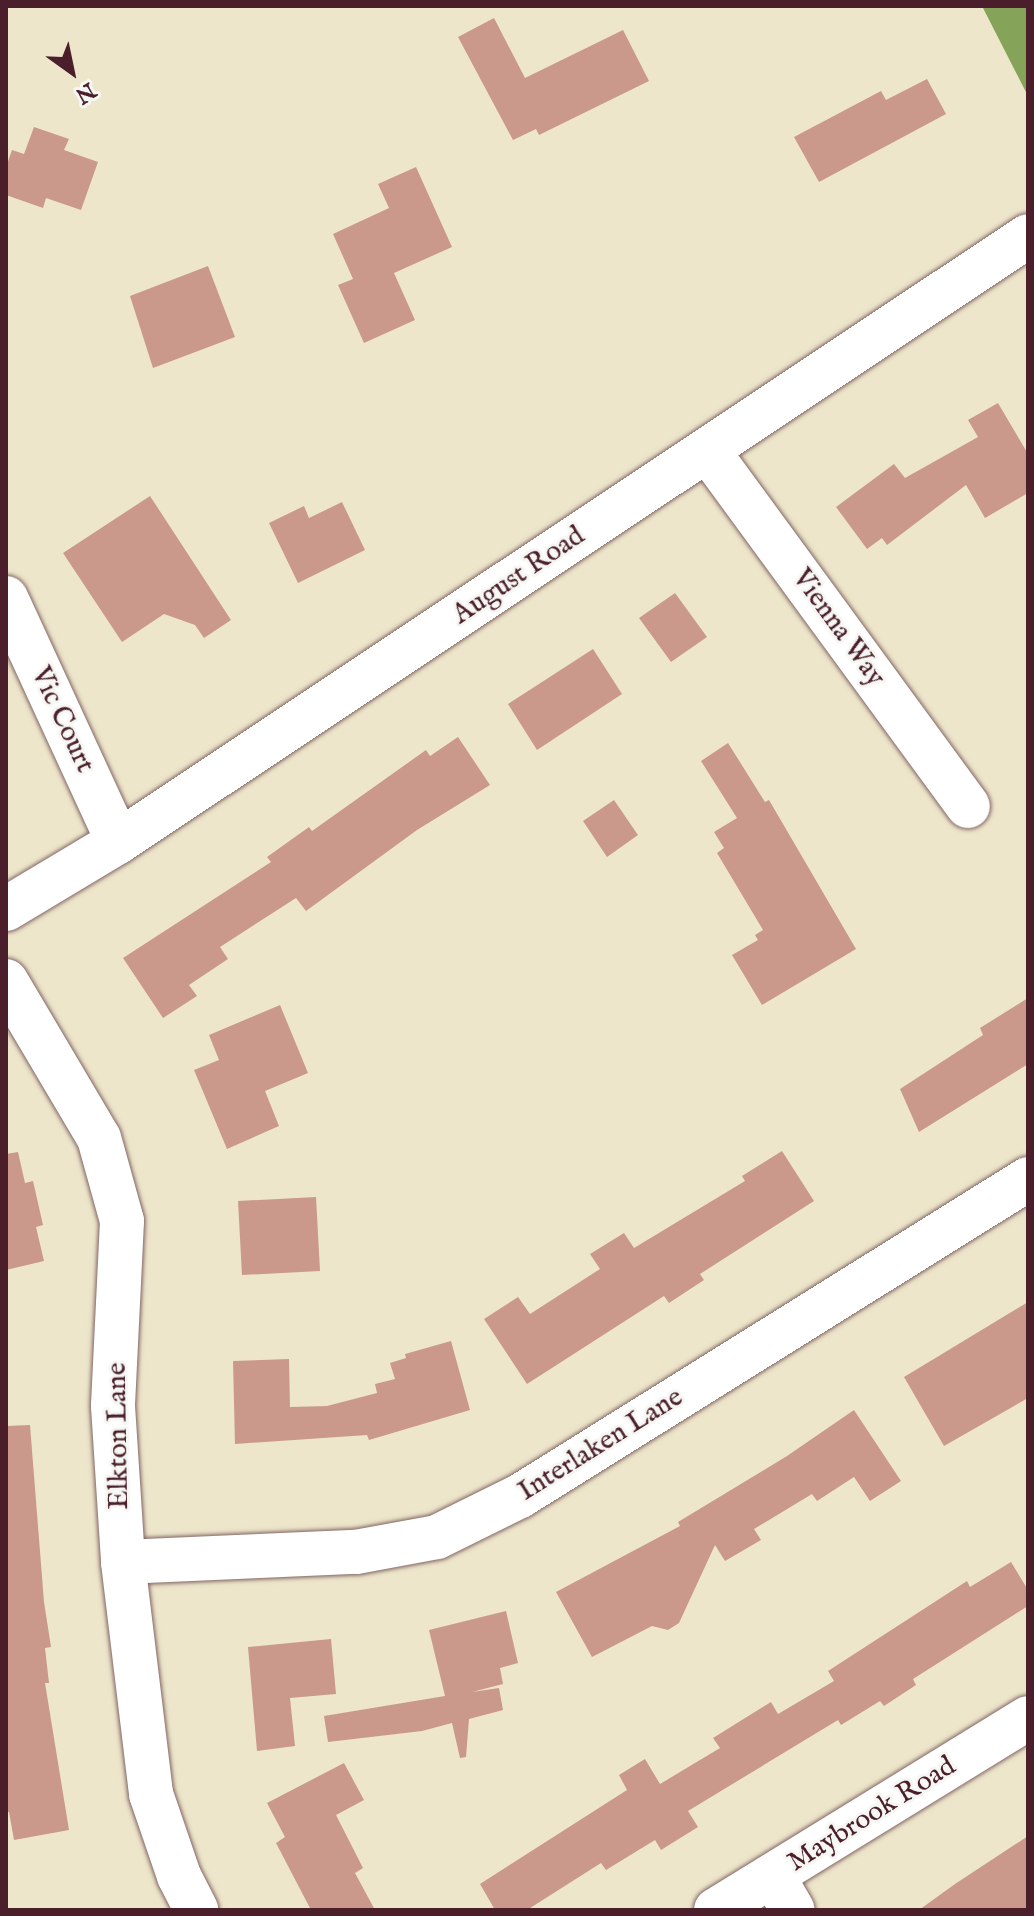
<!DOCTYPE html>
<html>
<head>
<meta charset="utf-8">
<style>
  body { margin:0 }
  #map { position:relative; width:1034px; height:1916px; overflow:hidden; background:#ede6cb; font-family:"IM FELL English",serif }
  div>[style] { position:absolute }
  .forest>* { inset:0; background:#85a459 }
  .building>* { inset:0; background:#ca998b }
  .roads { filter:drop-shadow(0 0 2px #836563) drop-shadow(0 0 2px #836563) }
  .minor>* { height:44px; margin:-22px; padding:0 22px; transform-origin:22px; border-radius:22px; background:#fff }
  .tertiary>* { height:44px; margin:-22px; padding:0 22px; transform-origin:22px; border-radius:22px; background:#fff }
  span { translate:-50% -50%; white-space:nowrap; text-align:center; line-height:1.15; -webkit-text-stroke:6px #f6f6f2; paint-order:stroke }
  .street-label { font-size:28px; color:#4a1f2b }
  .frame { position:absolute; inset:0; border:8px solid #4a1f2b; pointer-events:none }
  .north { position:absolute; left:32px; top:32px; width:80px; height:80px; -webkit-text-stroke:6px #f6f6f2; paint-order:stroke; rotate:147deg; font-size:22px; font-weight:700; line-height:32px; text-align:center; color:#4a1f2b }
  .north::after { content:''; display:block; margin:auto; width:28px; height:36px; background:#4a1f2b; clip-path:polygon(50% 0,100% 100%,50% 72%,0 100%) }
</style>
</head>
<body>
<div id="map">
  <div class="forest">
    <i style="clip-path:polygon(982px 6px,1028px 6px,1028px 96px)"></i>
  </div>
  <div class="building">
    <i style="clip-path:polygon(494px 18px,525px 78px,623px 30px,649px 81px,539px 135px,536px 129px,513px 140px,458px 37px)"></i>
    <i style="clip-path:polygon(927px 79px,946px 114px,819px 182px,794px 137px,881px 91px,886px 100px)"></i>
    <i style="clip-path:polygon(34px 127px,69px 139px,64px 150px,98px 162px,81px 210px,46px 198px,43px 208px,6px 195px,6px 167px,12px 150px,24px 154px)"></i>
    <i style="clip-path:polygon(416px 167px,452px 247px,394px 273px,415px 320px,364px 343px,338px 285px,353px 279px,333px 234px,389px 208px,378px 184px)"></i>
    <i style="clip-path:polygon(208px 266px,235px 337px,153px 368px,130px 296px)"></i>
    <i style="clip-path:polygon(998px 403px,1028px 454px,1028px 493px,985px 518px,966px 485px,887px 545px,882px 538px,867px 549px,836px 507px,894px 464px,905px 478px,978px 437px,968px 420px)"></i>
    <i style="clip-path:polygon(150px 496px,231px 620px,204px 638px,195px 625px,164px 614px,122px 642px,63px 553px)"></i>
    <i style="clip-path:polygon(342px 502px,365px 550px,298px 583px,269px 523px,304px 506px,309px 518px)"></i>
    <i style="clip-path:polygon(675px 593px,707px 637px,671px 662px,639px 618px)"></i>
    <i style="clip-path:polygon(593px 649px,622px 694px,537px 750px,508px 704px)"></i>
    <i style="clip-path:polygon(458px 737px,490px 785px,417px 830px,306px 911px,296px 898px,220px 947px,228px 959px,189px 985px,197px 996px,163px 1018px,123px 958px,271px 862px,267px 857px,309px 827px,312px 831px,426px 750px,430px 756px)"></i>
    <i style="clip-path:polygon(728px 743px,765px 802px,769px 800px,856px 949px,762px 1005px,732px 955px,758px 940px,755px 935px,763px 930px,717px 853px,724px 848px,714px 832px,737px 818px,701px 761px)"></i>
    <i style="clip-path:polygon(614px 800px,638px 835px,607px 857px,583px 821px)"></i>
    <i style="clip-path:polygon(1028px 998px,1028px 1064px,919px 1132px,900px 1089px,983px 1035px,980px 1028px)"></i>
    <i style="clip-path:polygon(280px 1005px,308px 1073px,265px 1091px,279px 1126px,227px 1149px,194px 1070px,219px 1060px,209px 1035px)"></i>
    <i style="clip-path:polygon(782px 1151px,814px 1201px,700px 1274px,704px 1280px,669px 1303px,664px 1296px,527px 1384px,484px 1319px,518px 1297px,530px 1314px,600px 1269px,590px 1254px,624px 1233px,634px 1248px,745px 1181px,742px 1176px)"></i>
    <i style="clip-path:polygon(18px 1152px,25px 1183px,33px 1181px,43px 1225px,36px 1227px,44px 1261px,6px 1270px,6px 1154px)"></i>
    <i style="clip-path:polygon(316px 1197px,320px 1271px,242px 1275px,238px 1201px)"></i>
    <i style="clip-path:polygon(1028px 1302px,1028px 1398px,944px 1446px,904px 1377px)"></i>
    <i style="clip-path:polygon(451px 1341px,470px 1410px,369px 1440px,367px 1435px,235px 1444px,233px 1361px,289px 1359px,290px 1407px,327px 1406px,377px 1393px,375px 1384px,395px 1379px,390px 1363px,406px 1358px,405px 1354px)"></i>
    <i style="clip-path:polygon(854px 1410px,901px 1481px,870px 1501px,854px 1477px,817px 1501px,812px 1494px,754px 1529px,761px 1540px,725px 1561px,715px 1545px,679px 1623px,668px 1630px,652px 1626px,592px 1657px,556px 1592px,680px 1526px,678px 1522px,787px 1456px)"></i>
    <i style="clip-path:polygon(30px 1425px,44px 1602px,51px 1647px,45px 1648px,49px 1683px,45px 1683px,69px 1830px,14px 1840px,9px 1812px,6px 1812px,6px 1426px)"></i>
    <i style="clip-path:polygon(1011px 1562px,1028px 1590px,1028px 1606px,913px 1679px,916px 1685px,884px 1706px,880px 1701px,841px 1725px,838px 1720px,688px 1811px,698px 1827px,661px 1850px,655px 1840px,606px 1870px,601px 1863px,527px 1910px,495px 1910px,480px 1884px,627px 1790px,619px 1775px,645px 1759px,660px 1784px,720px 1748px,713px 1738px,771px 1702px,778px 1714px,834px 1681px,828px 1671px,967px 1581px,970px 1587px)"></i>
    <i style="clip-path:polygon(506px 1611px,518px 1663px,500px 1668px,503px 1684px,472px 1692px,499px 1688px,503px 1710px,469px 1719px,466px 1757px,460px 1758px,452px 1723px,422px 1731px,328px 1742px,324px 1716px,445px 1696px,429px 1630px)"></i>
    <i style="clip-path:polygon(331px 1639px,336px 1694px,290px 1698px,295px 1746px,257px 1751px,248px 1647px)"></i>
    <i style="clip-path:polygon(344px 1763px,364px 1800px,336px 1815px,363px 1868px,355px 1873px,375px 1910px,311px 1910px,276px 1843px,285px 1837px,267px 1803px)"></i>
    <i style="clip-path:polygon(1028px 1836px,1028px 1910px,919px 1910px,955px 1884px)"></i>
  </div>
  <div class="roads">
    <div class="minor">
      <i style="left:708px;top:451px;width:440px;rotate:53.8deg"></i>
      <i style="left:6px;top:598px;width:268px;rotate:65.3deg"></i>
      <i style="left:6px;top:981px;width:182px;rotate:59.4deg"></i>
      <i style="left:99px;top:1138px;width:86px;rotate:74.5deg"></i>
      <i style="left:122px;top:1221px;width:185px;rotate:92.8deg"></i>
      <i style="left:113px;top:1406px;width:156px;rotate:86.3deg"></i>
      <i style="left:123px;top:1562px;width:234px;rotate:83.1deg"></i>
      <i style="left:151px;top:1794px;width:87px;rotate:71.1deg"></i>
      <i style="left:179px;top:1876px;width:38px;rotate:63deg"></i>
      <i style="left:123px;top:1562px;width:233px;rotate:-2.5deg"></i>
      <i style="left:356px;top:1552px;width:82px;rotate:-10.5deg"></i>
      <i style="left:437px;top:1537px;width:93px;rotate:-26.3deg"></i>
      <i style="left:520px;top:1496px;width:599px;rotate:-31.96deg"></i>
      <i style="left:773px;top:1876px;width:39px;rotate:60deg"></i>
      <i style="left:716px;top:1910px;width:366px;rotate:-31.6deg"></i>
    </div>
    <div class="tertiary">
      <i style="left:6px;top:909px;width:131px;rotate:-30.9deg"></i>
      <i style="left:118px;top:842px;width:1093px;rotate:-33.66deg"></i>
    </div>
  </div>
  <div class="street-label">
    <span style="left:519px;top:576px;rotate:-34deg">August Road</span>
    <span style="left:838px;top:628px;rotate:54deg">Vienna Way</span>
    <span style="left:62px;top:720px;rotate:65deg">Vic Court</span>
    <span style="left:119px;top:1436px;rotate:-91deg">Elkton Lane</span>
    <span style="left:601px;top:1445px;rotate:-32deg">Interlaken Lane</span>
    <span style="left:872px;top:1815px;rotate:-32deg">Maybrook Road</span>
  </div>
  <div class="frame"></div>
  <div class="north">N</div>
</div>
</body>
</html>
